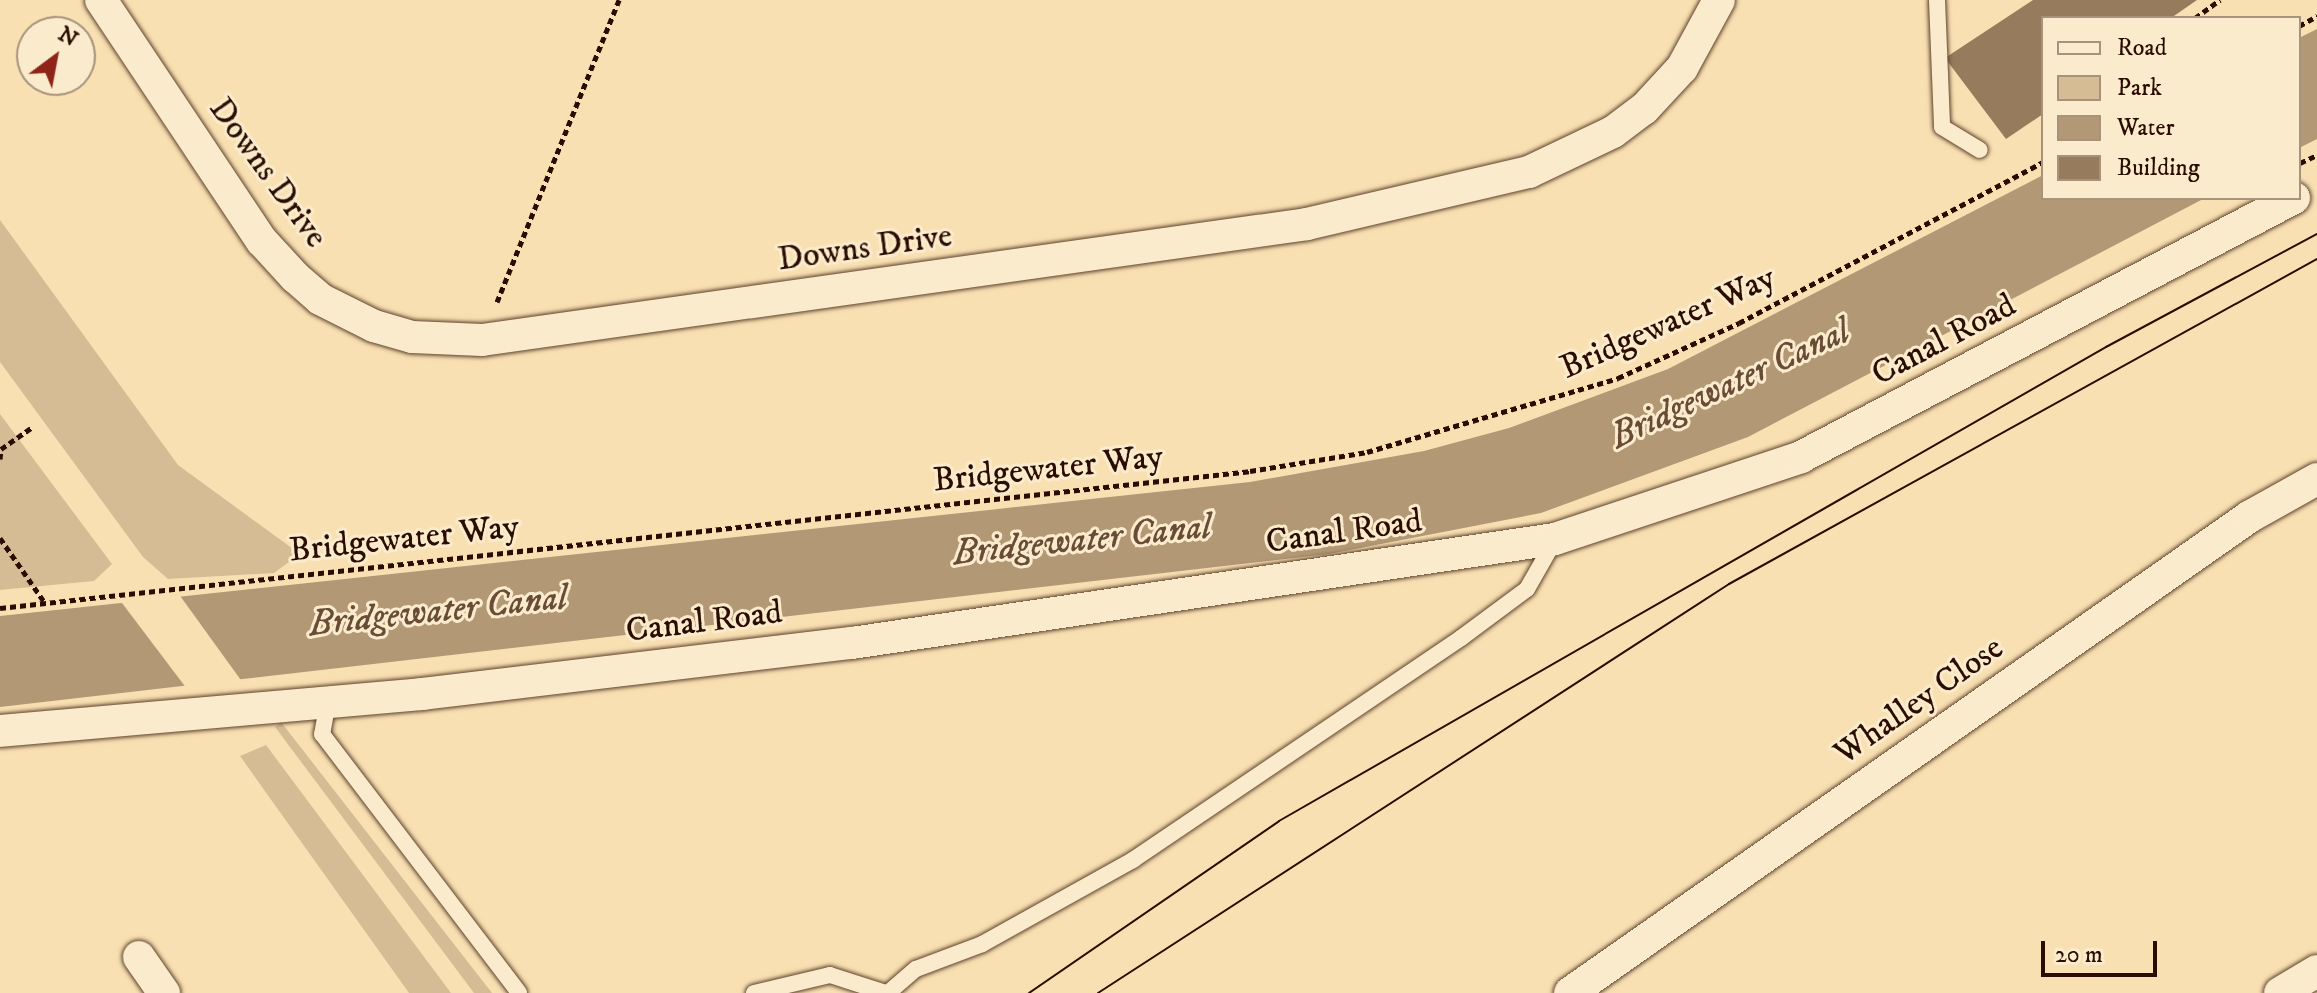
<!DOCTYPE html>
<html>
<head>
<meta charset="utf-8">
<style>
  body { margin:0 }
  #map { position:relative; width:2317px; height:993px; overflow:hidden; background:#f9e0b2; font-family:"IM FELL DW Pica",serif }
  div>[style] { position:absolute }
  .green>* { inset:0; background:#d6bc94 }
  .water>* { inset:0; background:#b39875 }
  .pier>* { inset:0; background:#f9e0b2 }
  .building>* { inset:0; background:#967b5d }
  .path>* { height:5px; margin-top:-2.5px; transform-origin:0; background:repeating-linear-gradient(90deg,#2b0d00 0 6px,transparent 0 10px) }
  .roads { filter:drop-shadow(0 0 2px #5e422c) drop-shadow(0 0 2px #5e422c) }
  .service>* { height:16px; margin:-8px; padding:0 8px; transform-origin:8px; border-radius:8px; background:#fbebcd }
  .minor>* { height:32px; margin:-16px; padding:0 16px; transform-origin:16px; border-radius:16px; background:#fbebcd }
  .tram>* { height:2px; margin:-1px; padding:0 1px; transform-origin:1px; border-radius:1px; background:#2b0d00 }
  span { translate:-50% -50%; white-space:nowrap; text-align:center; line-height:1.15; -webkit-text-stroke:6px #fbebcd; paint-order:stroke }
  .street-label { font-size:34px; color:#2b0d00 }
  .water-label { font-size:36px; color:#684c35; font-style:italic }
  .legend { position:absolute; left:2041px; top:16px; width:260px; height:184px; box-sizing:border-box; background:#fbebcd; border:2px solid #a8927b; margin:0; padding:10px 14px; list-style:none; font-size:24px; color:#2b0d00 }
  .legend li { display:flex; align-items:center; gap:16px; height:40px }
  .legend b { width:40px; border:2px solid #a8927b }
  .north { position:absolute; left:16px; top:16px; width:80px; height:80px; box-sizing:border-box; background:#fbebcd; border:2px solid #a8927b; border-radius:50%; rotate:32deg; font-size:22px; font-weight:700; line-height:32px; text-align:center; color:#2b0d00 }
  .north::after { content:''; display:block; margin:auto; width:28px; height:36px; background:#8f2418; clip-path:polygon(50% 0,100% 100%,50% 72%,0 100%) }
  .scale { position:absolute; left:2041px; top:941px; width:116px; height:36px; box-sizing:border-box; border:4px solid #2b0d00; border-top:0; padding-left:10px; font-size:24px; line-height:28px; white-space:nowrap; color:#2b0d00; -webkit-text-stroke:6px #fbebcd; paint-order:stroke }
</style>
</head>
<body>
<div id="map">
  <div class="green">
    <i style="clip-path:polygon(0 220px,178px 465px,300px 554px,274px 573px,168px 579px,143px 557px,0 362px)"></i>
    <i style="clip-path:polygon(0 414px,112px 564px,94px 581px,0 590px)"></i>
    <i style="clip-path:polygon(281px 722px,492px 993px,474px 993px,275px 727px)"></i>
    <i style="clip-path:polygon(266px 745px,451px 993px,409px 993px,240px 756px)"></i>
  </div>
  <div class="water">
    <i style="clip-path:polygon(2317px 29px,2317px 139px,2299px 148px,2299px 38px)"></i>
    <i style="clip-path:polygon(2043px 175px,2043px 198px,2205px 198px,1748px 437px,1541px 513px,1329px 554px,0 707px,0 616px,1250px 482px,1424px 451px,1509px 428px,1668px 369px)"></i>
  </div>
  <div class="pier">
    <i style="clip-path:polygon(178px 593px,243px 683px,187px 689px,119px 599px)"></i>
  </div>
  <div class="building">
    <i style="clip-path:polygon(2033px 0,2197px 0,2171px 18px,2043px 18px,2043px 114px,2006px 139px,1945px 58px)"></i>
  </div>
  <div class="path">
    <i style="left:2195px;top:18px;width:31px;rotate:-36deg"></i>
    <i style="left:2299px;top:26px;width:21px;rotate:-29deg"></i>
    <i style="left:2300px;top:163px;width:19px;rotate:-25deg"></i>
    <i style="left:497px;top:302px;width:326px;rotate:-68deg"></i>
    <i style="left:0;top:459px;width:10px;rotate:-84deg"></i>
    <i style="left:1px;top:449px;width:39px;rotate:-35deg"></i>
    <i style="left:0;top:538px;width:79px;rotate:55.3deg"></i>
    <i style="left:0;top:608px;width:1257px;rotate:-6.25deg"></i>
    <i style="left:1250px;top:471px;width:119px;rotate:-9.2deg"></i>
    <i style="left:1367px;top:452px;width:262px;rotate:-16.4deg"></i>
    <i style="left:1618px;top:378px;width:133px;rotate:-24.4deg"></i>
    <i style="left:1739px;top:323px;width:344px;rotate:-27.9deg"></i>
  </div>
  <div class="roads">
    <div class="service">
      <i style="left:1937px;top:0;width:127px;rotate:87.7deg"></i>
      <i style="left:1942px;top:127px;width:44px;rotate:31.2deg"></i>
      <i style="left:328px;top:701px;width:34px;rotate:100deg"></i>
      <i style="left:322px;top:734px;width:325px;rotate:52.7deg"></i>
      <i style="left:754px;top:993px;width:78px;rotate:-13.3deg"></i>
      <i style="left:830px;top:975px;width:59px;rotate:17.8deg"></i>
      <i style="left:888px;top:993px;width:37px;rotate:-41deg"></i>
      <i style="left:916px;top:969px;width:71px;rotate:-20.7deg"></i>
      <i style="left:982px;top:944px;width:173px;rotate:-29.1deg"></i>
      <i style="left:1133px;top:860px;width:396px;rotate:-34.1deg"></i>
      <i style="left:1461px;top:638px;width:82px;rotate:-36.6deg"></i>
      <i style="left:1527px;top:589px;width:56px;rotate:-60.3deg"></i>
    </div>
    <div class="minor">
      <i style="left:101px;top:0;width:290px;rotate:56.3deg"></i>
      <i style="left:262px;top:241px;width:49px;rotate:47.5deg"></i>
      <i style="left:295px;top:277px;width:33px;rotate:41deg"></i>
      <i style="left:320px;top:299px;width:60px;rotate:26.6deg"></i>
      <i style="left:374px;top:326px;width:40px;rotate:16deg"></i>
      <i style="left:412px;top:337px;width:70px;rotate:2.5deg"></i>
      <i style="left:482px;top:340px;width:833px;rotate:-8deg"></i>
      <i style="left:1307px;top:224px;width:228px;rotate:-13.2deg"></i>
      <i style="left:1529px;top:172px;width:93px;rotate:-25.5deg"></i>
      <i style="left:1613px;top:132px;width:39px;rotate:-37deg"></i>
      <i style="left:1644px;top:109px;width:56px;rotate:-47.2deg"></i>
      <i style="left:1682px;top:68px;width:77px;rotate:-61.4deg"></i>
      <i style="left:0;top:731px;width:424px;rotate:-5deg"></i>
      <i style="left:422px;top:694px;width:433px;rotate:-6.8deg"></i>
      <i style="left:852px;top:643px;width:711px;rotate:-8.42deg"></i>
      <i style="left:1555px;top:539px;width:259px;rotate:-18.4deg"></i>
      <i style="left:1801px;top:457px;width:557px;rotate:-27.72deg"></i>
      <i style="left:139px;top:957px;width:44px;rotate:55.2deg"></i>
      <i style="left:1570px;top:993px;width:829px;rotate:-35.03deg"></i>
      <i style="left:2249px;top:517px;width:78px;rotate:-29.2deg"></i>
      <i style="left:2280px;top:993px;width:43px;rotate:-30.7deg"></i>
    </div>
  </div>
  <div class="tram">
    <i style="left:1029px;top:993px;width:303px;rotate:-34.5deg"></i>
    <i style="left:1279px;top:821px;width:953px;rotate:-29.82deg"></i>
    <i style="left:2106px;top:347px;width:239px;rotate:-28.2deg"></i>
    <i style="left:1098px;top:993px;width:752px;rotate:-32.95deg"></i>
    <i style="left:1729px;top:584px;width:672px;rotate:-28.93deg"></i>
  </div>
  <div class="street-label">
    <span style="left:268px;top:173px;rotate:54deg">Downs Drive</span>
    <span style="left:865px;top:248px;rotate:-8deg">Downs Drive</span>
    <span style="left:1668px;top:323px;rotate:-24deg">Bridgewater Way</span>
    <span style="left:1944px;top:340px;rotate:-28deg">Canal Road</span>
    <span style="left:1048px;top:469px;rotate:-6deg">Bridgewater Way</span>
    <span style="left:1344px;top:532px;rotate:-8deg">Canal Road</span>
    <span style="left:404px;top:539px;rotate:-6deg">Bridgewater Way</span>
    <span style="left:704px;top:622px;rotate:-7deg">Canal Road</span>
    <span style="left:1919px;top:701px;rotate:-35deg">Whalley Close</span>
  </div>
  <div class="water-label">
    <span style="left:1730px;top:384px;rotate:-25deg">Bridgewater Canal</span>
    <span style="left:1082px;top:540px;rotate:-6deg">Bridgewater Canal</span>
    <span style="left:438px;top:611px;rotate:-6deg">Bridgewater Canal</span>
  </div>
  <ul class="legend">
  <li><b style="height:10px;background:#fbebcd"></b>Road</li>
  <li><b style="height:22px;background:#d6bc94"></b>Park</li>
  <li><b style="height:22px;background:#b39875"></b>Water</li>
  <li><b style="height:22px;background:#967b5d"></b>Building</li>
  </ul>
  <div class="north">N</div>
  <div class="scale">20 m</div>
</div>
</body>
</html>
